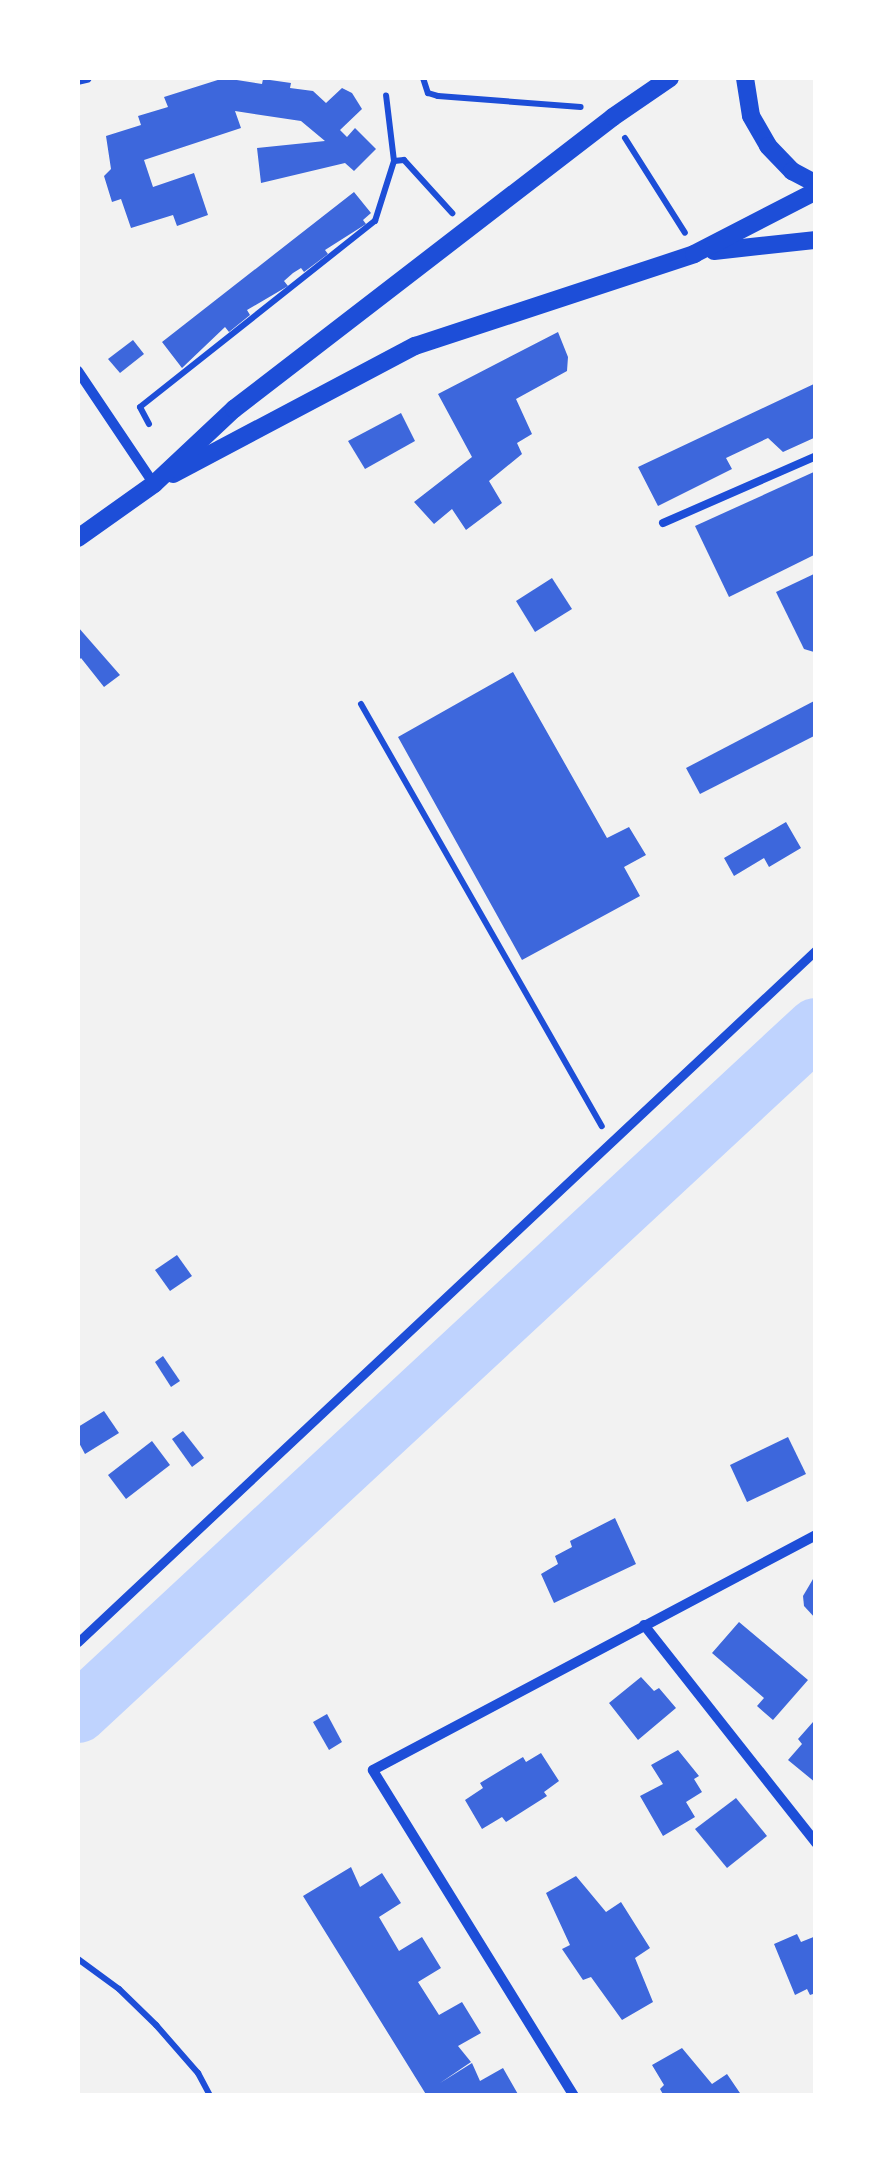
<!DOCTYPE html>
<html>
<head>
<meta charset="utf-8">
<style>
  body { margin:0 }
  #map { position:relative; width:893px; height:2173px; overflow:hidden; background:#f2f2f2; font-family:"Varela Round",sans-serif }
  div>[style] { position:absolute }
  .river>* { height:60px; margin:-30px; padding:0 30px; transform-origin:30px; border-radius:30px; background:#bfd3fe }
  .building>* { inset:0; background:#3d67dc }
  .path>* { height:6px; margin:-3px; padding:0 3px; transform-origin:3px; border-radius:3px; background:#1d4ed8 }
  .service>* { height:8px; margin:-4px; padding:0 4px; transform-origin:4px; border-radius:4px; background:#1d4ed8 }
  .pedestrian>* { height:9px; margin:-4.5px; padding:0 4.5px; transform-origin:4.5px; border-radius:4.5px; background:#1d4ed8 }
  .minor>* { height:10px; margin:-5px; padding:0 5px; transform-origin:5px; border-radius:5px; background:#1d4ed8 }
  .tertiary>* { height:18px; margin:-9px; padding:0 9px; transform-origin:9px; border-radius:9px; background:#1d4ed8 }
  span { translate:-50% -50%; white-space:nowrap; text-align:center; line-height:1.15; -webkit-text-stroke:8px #fff; paint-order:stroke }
  .frame { position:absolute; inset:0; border:80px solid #fff; pointer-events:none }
</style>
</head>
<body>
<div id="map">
  <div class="river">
    <i style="left:78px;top:1713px;width:1007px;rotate:-42.87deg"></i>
  </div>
  <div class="building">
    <i style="clip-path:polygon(224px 78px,262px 84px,263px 79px,291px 83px,290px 88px,313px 91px,326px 103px,342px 88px,352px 93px,362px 109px,340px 130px,347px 137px,355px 128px,376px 149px,354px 171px,345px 163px,261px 183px,257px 148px,325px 141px,301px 121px,235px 111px,241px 128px,144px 160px,153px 187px,194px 173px,208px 215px,177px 226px,173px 215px,131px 228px,121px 199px,112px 202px,104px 176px,111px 169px,106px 136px,141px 125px,138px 116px,168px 107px,164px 97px)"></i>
    <i style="clip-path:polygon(354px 192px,371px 213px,363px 220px,366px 224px,325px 250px,328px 254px,304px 272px,301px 268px,293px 273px,284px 281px,288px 286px,247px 310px,250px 315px,229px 332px,225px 327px,182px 368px,162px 342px)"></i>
    <i style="clip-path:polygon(558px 332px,568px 357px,567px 371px,516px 399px,532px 434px,517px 443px,522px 454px,489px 481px,502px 503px,466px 530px,452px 509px,434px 524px,414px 502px,472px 457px,438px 394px)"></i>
    <i style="clip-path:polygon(133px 340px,144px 354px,120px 373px,108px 359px)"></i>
    <i style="clip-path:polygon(816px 383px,816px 437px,783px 452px,768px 438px,726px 458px,732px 469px,658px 506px,638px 467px)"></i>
    <i style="clip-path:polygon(401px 413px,415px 441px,365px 469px,348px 441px)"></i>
    <i style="clip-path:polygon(816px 471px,816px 554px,729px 597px,695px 526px)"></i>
    <i style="clip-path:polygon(816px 573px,816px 651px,814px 652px,804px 649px,776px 592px)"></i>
    <i style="clip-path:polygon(552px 578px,572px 609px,535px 632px,516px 601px)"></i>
    <i style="clip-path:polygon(78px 627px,120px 675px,104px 687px,81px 658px,78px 661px)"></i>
    <i style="clip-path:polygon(513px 672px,607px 838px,629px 827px,646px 855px,624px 867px,640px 896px,522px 960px,398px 737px)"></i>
    <i style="clip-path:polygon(816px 700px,816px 735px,700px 794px,686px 768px)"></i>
    <i style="clip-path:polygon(786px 822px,801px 848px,769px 867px,764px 858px,734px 876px,724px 858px)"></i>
    <i style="clip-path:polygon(177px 1255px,192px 1276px,170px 1291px,155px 1270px)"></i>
    <i style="clip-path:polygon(163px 1356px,180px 1381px,171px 1387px,155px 1362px)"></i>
    <i style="clip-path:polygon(104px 1411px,119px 1433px,85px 1454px,78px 1441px,78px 1427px)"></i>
    <i style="clip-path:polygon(183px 1431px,204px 1458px,192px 1467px,172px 1439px)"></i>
    <i style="clip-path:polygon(788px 1437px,806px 1474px,747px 1502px,730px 1465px)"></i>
    <i style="clip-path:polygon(152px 1441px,170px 1465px,126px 1499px,108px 1475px)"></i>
    <i style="clip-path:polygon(615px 1518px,636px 1564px,554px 1603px,541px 1574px,558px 1564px,555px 1556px,572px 1547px,570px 1541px)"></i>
    <i style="clip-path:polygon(816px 1574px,816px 1619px,804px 1606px,803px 1596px)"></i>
    <i style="clip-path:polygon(739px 1622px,808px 1680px,773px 1720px,757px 1706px,764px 1698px,712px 1653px)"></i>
    <i style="clip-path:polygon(641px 1677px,654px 1691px,659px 1688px,676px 1708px,638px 1740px,609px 1703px)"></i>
    <i style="clip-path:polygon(327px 1714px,342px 1742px,329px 1750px,313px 1722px)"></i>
    <i style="clip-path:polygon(813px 1722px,816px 1724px,816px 1783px,788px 1760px,802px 1744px,798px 1739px)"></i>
    <i style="clip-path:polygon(678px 1750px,699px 1776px,694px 1779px,702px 1792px,686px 1802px,695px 1817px,663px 1836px,640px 1796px,663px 1784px,651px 1765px)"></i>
    <i style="clip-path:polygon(541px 1753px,559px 1781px,544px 1792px,547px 1796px,506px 1822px,502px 1817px,482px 1829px,465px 1800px,483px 1788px,480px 1783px,523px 1757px,526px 1762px)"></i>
    <i style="clip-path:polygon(736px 1798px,767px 1836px,727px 1868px,695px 1829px)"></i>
    <i style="clip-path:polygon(351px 1867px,360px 1887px,382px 1873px,401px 1903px,379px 1917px,399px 1951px,422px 1937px,441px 1968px,418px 1982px,439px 2015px,462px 2002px,481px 2033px,458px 2046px,471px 2062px,440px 2083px,472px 2063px,480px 2081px,503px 2068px,519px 2096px,427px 2096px,303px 1896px)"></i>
    <i style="clip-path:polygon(576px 1876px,606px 1912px,621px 1902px,650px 1948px,635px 1958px,653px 2002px,622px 2020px,591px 1977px,583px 1980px,562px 1949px,570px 1945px,546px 1893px)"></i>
    <i style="clip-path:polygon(797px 1934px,801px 1942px,816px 1936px,816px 1993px,810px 1995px,807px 1989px,795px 1995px,774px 1944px)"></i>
    <i style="clip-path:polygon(682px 2048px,712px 2084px,727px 2074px,742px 2096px,664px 2096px,660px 2089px,664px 2085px,652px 2065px)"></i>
  </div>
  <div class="path">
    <i style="left:423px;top:78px;width:16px;rotate:72deg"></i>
    <i style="left:428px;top:93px;width:10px;rotate:17deg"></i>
    <i style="left:438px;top:96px;width:143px;rotate:4.4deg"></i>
    <i style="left:625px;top:138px;width:112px;rotate:57.7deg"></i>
    <i style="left:394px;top:161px;width:10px;rotate:-6deg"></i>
    <i style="left:404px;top:160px;width:72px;rotate:47.8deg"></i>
    <i style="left:149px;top:424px;width:19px;rotate:-118deg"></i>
    <i style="left:140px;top:407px;width:300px;rotate:-38.4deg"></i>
    <i style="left:375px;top:221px;width:63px;rotate:-72.4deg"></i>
    <i style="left:394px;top:161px;width:66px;rotate:-96.9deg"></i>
    <i style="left:361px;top:704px;width:486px;rotate:60.3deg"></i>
    <i style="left:78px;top:1959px;width:51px;rotate:36.2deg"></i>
    <i style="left:119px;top:1989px;width:52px;rotate:44.2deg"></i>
    <i style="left:156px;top:2025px;width:64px;rotate:48.8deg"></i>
    <i style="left:198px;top:2073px;width:26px;rotate:62deg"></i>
  </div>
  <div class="service">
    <i style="left:663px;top:523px;width:167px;rotate:-23.6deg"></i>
  </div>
  <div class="pedestrian">
    <i style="left:78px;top:1642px;width:1012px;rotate:-43.16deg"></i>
  </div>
  <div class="minor">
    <i style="left:78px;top:80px;width:9px;rotate:-13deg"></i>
    <i style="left:78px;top:371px;width:136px;rotate:56.1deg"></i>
    <i style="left:644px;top:1625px;width:278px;rotate:51.7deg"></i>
    <i style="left:574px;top:2096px;width:383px;rotate:-121.7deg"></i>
    <i style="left:373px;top:1770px;width:501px;rotate:-27.94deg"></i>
  </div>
  <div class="tertiary">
    <i style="left:745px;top:78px;width:38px;rotate:81deg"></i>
    <i style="left:751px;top:116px;width:34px;rotate:60deg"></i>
    <i style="left:768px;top:146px;width:35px;rotate:46deg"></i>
    <i style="left:792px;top:171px;width:27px;rotate:28deg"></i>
    <i style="left:714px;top:251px;width:103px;rotate:-6.2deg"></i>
    <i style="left:173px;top:474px;width:274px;rotate:-27.9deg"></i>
    <i style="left:415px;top:346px;width:294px;rotate:-18.2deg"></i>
    <i style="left:694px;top:254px;width:137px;rotate:-27.3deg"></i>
    <i style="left:78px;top:538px;width:93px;rotate:-35.4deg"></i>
    <i style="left:154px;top:484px;width:110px;rotate:-43.2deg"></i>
    <i style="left:234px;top:409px;width:478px;rotate:-37.6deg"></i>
    <i style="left:613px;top:117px;width:69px;rotate:-34.4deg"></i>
  </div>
  <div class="frame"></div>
</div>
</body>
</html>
